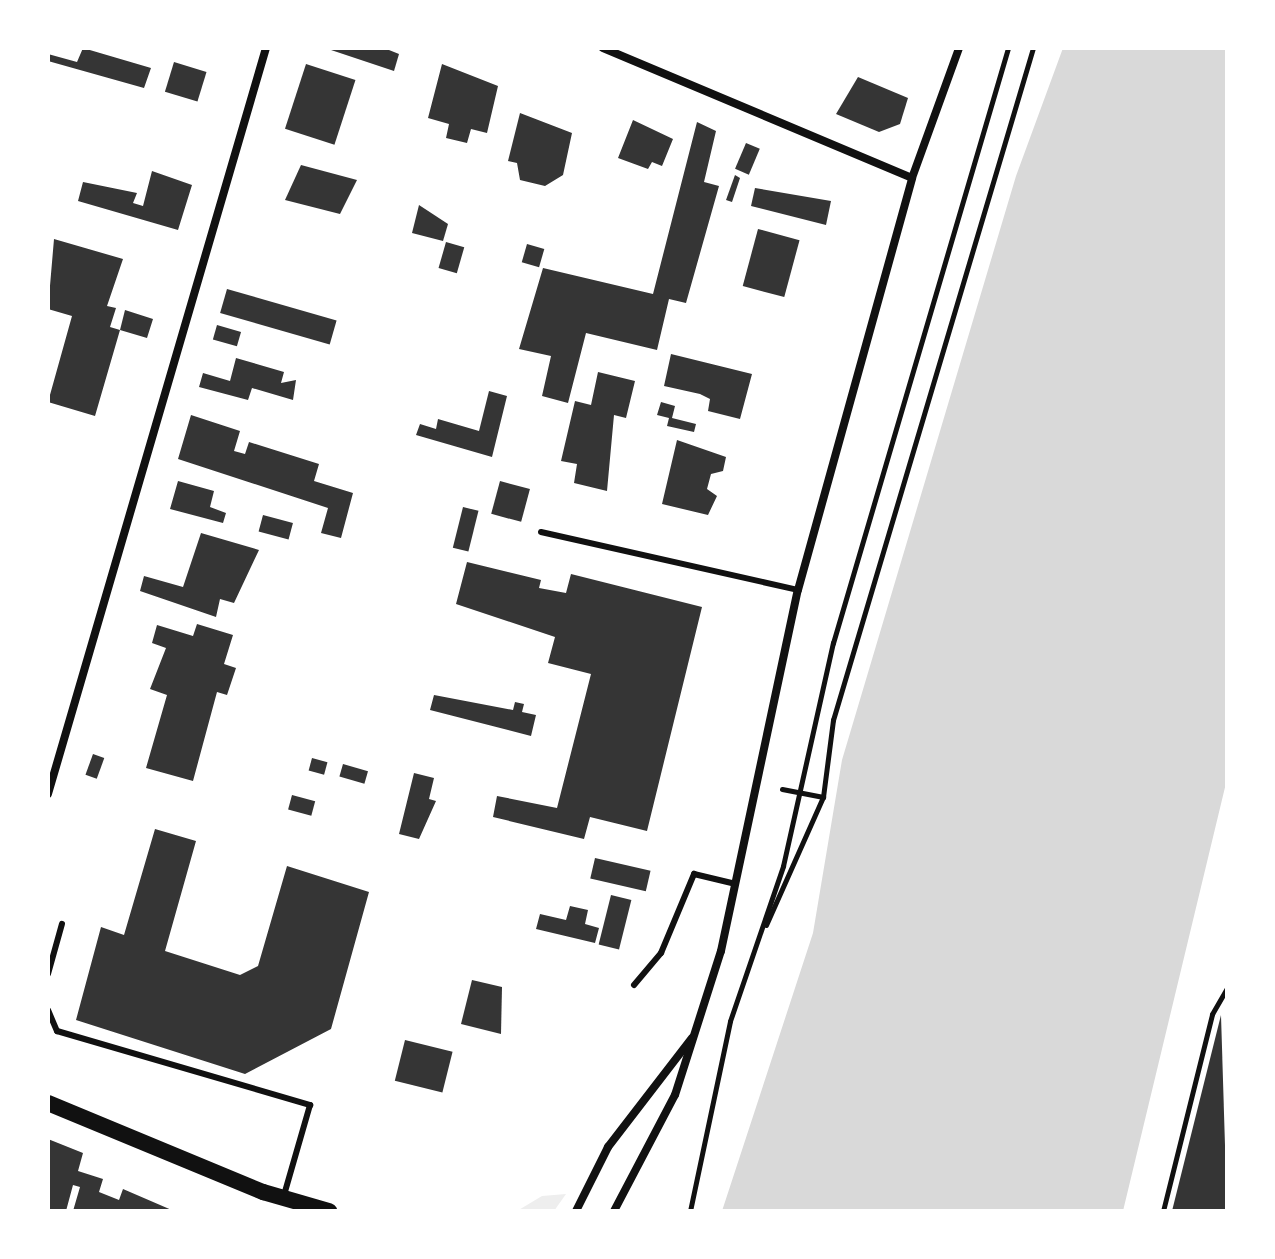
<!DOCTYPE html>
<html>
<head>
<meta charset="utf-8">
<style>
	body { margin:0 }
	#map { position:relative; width:1275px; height:1259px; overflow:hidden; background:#fff; font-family:"Noto Serif",serif }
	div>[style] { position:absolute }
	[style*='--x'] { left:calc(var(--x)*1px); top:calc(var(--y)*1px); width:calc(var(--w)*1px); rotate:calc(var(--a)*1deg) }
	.green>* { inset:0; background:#eee }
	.water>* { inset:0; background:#d9d9d9 }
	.building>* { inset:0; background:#353535; transform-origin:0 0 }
	.path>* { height:5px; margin:-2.5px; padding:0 2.5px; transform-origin:2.5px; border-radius:2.5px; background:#111 }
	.service>* { height:6px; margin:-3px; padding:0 3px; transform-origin:3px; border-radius:3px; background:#111 }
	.minor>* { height:8px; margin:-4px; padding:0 4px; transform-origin:4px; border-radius:4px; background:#111 }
	.secondary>* { height:16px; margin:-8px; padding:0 8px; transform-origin:8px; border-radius:8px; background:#111 }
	span { translate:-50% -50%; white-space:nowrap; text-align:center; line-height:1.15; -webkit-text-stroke:6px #fff; paint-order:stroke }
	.frame { position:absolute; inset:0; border:50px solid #fff; pointer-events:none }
</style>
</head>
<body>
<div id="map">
	<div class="green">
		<i style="clip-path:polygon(566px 1194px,554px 1211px,517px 1211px,542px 1196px)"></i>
	</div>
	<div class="water">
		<i style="clip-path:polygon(1063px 48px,1227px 48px,1227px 779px,1123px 1211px,722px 1211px,813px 933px,842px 760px,1016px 176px)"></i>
	</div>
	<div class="building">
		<i style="clip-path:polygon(83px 48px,151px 68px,144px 88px,48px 61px,48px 54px,77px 62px)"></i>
		<i style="clip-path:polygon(384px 48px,399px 54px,394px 71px,328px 49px)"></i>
		<i style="left:174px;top:62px;width:34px;height:31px;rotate:17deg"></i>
		<i style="left:306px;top:64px;width:52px;height:68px;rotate:18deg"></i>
		<i style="clip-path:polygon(442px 64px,498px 86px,487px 133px,471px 129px,467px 143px,446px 138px,449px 124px,428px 118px)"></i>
		<i style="clip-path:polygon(858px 77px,908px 98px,900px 124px,879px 132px,836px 114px)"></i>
		<i style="clip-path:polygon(520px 113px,572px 133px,563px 175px,545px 186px,520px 180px,517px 163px,508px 161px)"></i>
		<i style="clip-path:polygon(633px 120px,673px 139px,662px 166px,652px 162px,648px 169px,618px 158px)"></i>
		<i style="clip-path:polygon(697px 122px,716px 131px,704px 182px,719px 186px,686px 303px,669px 299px,657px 350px,586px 333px,568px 403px,542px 396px,551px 356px,519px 349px,543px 268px,653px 294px)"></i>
		<i style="left:746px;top:143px;width:15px;height:28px;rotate:23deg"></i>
		<i style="clip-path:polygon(301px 165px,357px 180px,340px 214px,285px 200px)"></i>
		<i style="clip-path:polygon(152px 171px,192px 185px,178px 230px,78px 201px,83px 182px,137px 193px,133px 203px,143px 206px)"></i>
		<i style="clip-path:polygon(735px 175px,740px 178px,732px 202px,726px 200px)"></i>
		<i style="clip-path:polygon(755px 188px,831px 201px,826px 225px,751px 206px)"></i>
		<i style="clip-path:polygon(419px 205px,448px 224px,443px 241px,412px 233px)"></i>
		<i style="left:758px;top:229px;width:43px;height:59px;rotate:15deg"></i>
		<i style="clip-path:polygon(54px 239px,123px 259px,107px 306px,116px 308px,110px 327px,120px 330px,125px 310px,153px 319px,147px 338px,120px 330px,95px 416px,48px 402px,72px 316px,48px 309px)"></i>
		<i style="left:446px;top:242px;width:19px;height:27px;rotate:16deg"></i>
		<i style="left:527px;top:244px;width:18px;height:19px;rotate:16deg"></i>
		<i style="left:227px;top:289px;width:114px;height:25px;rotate:16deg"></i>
		<i style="left:217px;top:325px;width:25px;height:15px;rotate:16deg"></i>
		<i style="clip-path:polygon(671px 354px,752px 374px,740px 419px,708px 411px,710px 399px,700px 394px,664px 386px)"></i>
		<i style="clip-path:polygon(236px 358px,284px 372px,281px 383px,296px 380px,293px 400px,252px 388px,248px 400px,199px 387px,203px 373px,230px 381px)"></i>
		<i style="clip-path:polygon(598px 372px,635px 381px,626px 418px,614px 415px,607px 491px,574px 483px,577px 464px,561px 461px,575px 401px,591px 405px)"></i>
		<i style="clip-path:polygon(489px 391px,507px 396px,492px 457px,416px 435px,420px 424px,436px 429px,438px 419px,479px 431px)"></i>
		<i style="clip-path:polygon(661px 402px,675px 406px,672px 418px,696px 424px,694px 432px,667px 426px,669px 418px,657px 415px)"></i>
		<i style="clip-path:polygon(191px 415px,240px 431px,234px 451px,245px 454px,249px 442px,319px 464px,314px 481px,353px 493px,341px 538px,321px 533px,328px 508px,178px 459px)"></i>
		<i style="clip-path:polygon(677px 440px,726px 457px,723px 471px,711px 474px,707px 489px,717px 496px,708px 515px,662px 504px)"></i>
		<i style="clip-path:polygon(178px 481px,214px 491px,210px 507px,226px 513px,223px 523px,170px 509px)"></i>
		<i style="left:500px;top:481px;width:31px;height:34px;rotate:15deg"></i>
		<i style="left:463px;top:507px;width:16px;height:42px;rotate:14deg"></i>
		<i style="left:263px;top:515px;width:31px;height:17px;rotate:15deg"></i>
		<i style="clip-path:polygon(201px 533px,259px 550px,234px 603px,220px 599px,216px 617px,140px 591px,144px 576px,183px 587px)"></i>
		<i style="clip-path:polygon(467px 562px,541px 580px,539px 588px,566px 593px,571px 574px,702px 607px,647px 831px,590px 817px,584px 839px,493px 817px,497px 796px,557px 808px,591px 674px,548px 663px,555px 637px,456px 604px)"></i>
		<i style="clip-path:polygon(197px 624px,233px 635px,224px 664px,236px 668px,227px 695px,217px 692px,193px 781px,146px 768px,167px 695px,150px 689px,166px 648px,152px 643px,157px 625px,193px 636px)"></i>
		<i style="clip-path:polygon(434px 695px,513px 710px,515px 702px,524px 704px,522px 712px,536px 715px,531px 736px,430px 710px)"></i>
		<i style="left:93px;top:754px;width:12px;height:22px;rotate:20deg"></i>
		<i style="left:312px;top:758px;width:16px;height:13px;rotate:15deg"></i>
		<i style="left:343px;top:764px;width:26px;height:13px;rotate:16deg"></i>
		<i style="clip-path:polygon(414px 773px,434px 778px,429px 799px,436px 801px,419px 839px,399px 834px)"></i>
		<i style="left:292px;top:795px;width:24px;height:15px;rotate:15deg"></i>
		<i style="clip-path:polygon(155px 829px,196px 841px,165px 951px,240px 975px,258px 966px,287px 866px,369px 892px,331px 1029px,245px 1074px,76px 1020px,101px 927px,124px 935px)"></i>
		<i style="left:595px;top:858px;width:57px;height:21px;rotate:13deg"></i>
		<i style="left:611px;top:895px;width:21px;height:51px;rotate:14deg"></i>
		<i style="clip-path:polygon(570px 906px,588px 910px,585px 924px,599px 928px,595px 943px,536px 929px,540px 914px,566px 920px)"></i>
		<i style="clip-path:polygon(472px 980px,502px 987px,501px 1034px,461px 1024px)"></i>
		<i style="clip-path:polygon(1221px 1015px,1227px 1211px,1172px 1211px)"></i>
		<i style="left:405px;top:1040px;width:49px;height:42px;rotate:14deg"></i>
		<i style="clip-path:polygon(48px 1139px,83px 1153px,78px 1171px,103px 1179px,99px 1192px,119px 1200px,123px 1189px,174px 1211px,73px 1211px,80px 1187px,73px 1185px,66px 1211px,48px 1211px)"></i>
	</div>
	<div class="path">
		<i style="--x:782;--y:789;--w:42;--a:11"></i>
		<i style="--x:766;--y:925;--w:140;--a:-66"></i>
		<i style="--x:823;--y:797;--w:78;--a:-82.6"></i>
		<i style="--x:833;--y:720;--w:701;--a:-73.43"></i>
		<i style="--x:690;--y:1211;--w:194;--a:-78.1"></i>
		<i style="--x:730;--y:1021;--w:164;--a:-71.1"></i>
		<i style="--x:783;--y:866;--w:229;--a:-77.4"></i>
		<i style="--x:833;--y:643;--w:620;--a:-73.61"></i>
		<i style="--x:1163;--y:1211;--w:203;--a:-76"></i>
		<i style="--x:1212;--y:1014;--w:30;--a:-60"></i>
	</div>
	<div class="service">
		<i style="--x:541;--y:532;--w:263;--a:12.7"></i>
		<i style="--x:48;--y:974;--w:52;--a:-74.4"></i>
		<i style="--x:634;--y:985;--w:42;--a:-49.8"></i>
		<i style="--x:661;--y:953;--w:86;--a:-67.3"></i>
		<i style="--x:694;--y:874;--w:43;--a:13.4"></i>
		<i style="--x:48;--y:1010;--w:23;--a:67"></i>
		<i style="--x:57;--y:1031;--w:264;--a:16.3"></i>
		<i style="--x:310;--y:1105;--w:94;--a:106.1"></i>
	</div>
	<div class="minor">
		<i style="--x:603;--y:48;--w:335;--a:22.8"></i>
		<i style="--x:48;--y:794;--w:777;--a:-73.71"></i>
		<i style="--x:576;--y:1211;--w:72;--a:-63.4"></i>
		<i style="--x:608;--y:1147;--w:138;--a:-52.4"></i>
		<i style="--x:614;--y:1211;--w:131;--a:-62.3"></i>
		<i style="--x:675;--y:1095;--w:151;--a:-72.3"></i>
		<i style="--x:721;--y:951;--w:369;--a:-78"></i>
		<i style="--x:798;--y:590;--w:427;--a:-74.5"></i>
		<i style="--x:912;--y:178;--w:138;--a:-70.1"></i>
	</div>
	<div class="secondary">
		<i style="--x:48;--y:1103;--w:233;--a:22.5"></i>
		<i style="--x:263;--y:1192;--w:69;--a:16.1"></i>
	</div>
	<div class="frame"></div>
</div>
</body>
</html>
